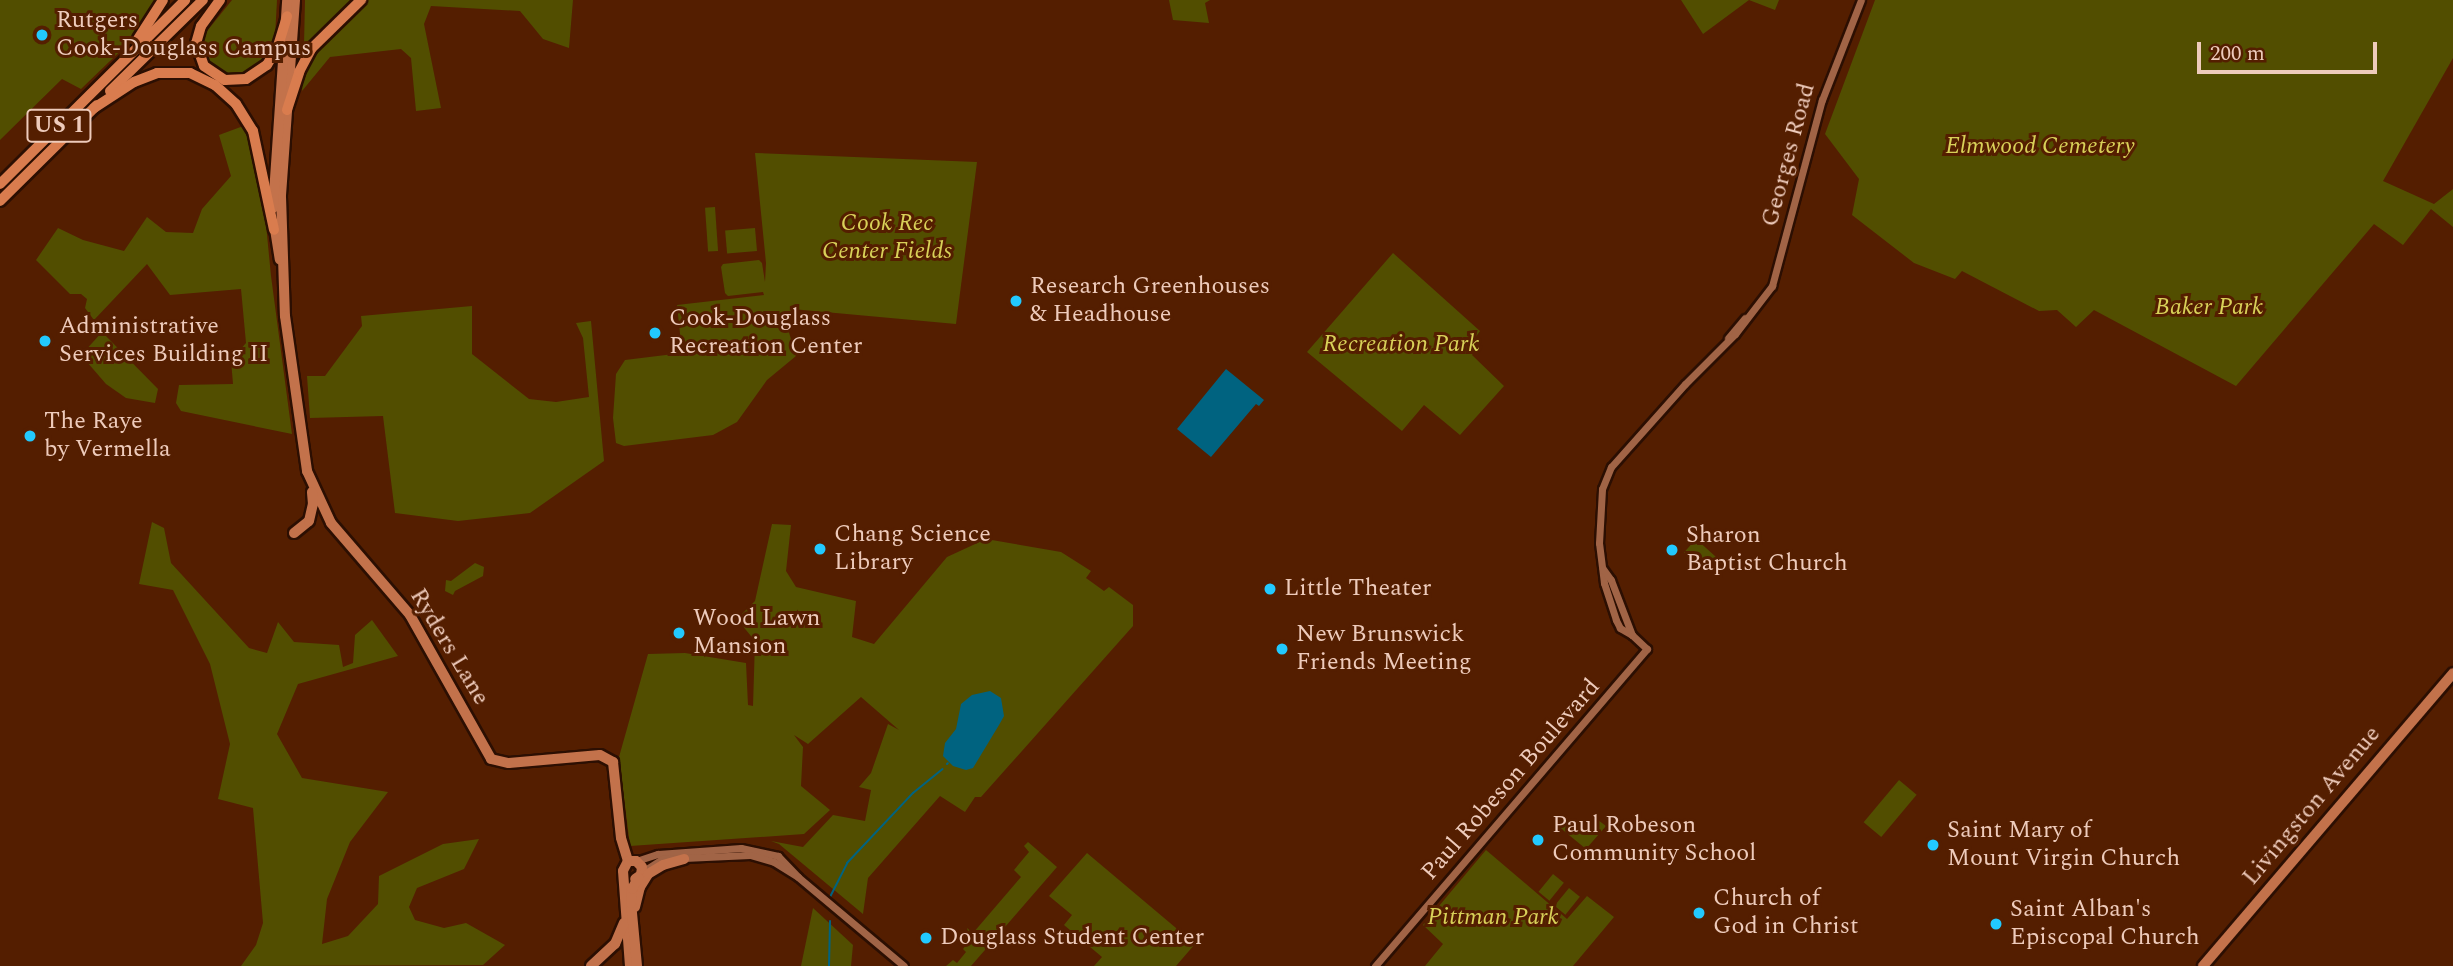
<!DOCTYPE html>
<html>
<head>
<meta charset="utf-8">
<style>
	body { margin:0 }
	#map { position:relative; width:2453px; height:966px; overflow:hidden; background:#541e00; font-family:Spectral,serif }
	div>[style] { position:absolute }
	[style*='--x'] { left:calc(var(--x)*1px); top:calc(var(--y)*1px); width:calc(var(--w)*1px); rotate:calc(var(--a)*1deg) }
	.green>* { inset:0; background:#524e00; transform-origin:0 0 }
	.water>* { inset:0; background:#006380 }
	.stream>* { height:2px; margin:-1px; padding:0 1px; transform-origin:1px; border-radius:1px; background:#006380 }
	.roads { filter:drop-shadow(2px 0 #2c0f02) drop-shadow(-2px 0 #2c0f02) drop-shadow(0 2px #2c0f02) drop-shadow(0 -2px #2c0f02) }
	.minor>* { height:7px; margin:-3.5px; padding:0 3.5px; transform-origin:3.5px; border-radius:3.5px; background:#a16446 }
	.major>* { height:10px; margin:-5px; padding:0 5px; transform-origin:5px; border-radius:5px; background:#c3724b }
	.highway>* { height:10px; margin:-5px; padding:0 5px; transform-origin:5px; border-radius:5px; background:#d97c4e }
	.dots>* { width:19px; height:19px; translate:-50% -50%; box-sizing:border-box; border:4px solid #541e00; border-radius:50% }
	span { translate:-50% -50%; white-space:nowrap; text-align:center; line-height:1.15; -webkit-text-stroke:6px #541e00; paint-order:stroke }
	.shield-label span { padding:2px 5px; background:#541e00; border:2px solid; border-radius:5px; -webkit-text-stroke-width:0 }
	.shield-label { font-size:23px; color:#eecbbb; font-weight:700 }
	.poi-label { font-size:24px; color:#eecbbb }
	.left { translate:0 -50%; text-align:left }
	.park-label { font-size:24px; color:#d8d158; font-style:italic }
	.street-label { font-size:24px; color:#eecbbb }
	.scale { position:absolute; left:2197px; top:42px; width:180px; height:32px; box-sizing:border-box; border:4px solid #eecbbb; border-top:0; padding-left:9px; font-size:21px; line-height:24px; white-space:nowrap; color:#eecbbb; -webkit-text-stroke:5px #541e00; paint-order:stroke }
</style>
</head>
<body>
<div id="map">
	<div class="green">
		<i style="clip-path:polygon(0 0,156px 0,139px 33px,81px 89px,62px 79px,0 140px)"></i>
		<i style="clip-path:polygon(232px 0,277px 0,275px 37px,254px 72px,240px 78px,221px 72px,206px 62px,203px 44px,203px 36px)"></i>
		<i style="clip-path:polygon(305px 0,573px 0,569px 48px,543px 39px,520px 11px,431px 6px,424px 24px,441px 108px,416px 111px,411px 58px,401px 49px,330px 57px,302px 91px,303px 78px,314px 50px,304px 45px)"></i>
		<i style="clip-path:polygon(1169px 0,1210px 0,1205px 3px,1209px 23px,1173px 20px)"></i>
		<i style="clip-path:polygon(1681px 0,1779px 0,1775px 10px,1749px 0,1703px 34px)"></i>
		<i style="clip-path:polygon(1875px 0,2453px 0,2453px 58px,2383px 181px,2434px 204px,2453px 189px,2453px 227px,2431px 209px,2403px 245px,2374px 224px,2236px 386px,2094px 310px,2076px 327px,2057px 310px,2039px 311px,1962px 271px,1955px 279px,1914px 263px,1852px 215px,1859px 179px,1825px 134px)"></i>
		<i style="clip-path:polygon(246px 125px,260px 162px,271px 276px,292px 434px,181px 411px,176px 403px,179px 385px,233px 384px,231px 360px,246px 343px,241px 289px,170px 295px,147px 264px,94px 320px,85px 308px,87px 299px,81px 294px,70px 294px,36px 260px,58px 228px,83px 240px,124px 251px,147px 217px,166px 232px,193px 233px,202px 209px,231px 176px,219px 135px)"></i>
		<i style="clip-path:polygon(755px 153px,977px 162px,956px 324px,792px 309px,785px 319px,796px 356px,767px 380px,737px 422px,713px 435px,624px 446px,616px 443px,613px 418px,616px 374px,625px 360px,682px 353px,677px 305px,764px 295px,763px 292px,728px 296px,725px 293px,721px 267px,723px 264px,759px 260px,762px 263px,765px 282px,766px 263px)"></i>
		<i style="left:715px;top:207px;width:44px;height:10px;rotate:86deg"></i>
		<i style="left:755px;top:228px;width:23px;height:30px;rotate:85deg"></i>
		<i style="clip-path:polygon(1393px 253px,1480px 331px,1473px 341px,1476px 349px,1472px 355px,1504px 386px,1460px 435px,1424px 405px,1402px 431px,1307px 352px)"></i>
		<i style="clip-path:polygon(472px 306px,472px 354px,529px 399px,556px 402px,589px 397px,583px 338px,576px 323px,591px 321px,604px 461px,530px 513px,458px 521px,395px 513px,383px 416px,310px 418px,307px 376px,325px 376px,362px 326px,361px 316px)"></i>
		<i style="clip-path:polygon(102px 332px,158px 389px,155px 403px,126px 398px,106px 384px,87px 362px,84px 352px)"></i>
		<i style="clip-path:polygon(152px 522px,164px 528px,171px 563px,249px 648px,267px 653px,278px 622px,294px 642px,339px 645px,343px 667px,353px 663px,355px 635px,372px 620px,398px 656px,298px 684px,277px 734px,302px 778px,388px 792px,350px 842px,327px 899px,322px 944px,348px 936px,378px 904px,379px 876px,443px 844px,479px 839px,464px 869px,417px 888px,409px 907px,415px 920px,444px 928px,466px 923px,505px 945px,483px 965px,241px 966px,256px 945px,263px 923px,253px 808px,218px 799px,230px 744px,210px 664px,173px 590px,139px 584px)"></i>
		<i style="clip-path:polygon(772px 524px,791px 525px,786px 571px,796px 587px,856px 601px,852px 637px,874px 644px,947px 557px,986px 539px,1061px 552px,1091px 571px,1086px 578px,1104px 591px,1109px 587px,1133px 605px,1133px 626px,981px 797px,975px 797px,965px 812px,940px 796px,868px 878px,863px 914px,779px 844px,771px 841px,803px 847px,833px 815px,865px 821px,871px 790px,859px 787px,871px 773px,888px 724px,899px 730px,861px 697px,808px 744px,794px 735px,803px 747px,801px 786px,830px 810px,804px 834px,630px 846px,619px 757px,648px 654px,685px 653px,746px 663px,748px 705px,753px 706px,755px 641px,737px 619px,755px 601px)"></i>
		<i style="left:1696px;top:539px;width:27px;height:18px;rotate:42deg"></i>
		<i style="clip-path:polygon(475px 563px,484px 567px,483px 576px,455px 591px,453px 595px,445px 591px,446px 580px,451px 581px)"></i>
		<i style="left:1899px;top:780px;width:23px;height:55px;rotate:40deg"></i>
		<i style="clip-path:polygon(1571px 820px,1586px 833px,1598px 820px,1606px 826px,1586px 849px,1558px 826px)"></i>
		<i style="clip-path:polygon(1028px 842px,1057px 867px,971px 966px,946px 966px,953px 960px,957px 963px,966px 952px,963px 949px,970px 940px,967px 928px,973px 933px,1021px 877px,1014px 870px,1029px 852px,1024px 846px)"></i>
		<i style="clip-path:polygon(1486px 850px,1567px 919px,1587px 896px,1614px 917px,1573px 966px,1425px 966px,1443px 944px,1423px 925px)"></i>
		<i style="clip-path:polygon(1087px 853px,1195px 944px,1176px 966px,1094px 966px,1102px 957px,1064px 925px,1072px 915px,1049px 896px)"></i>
		<i style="left:1553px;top:874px;width:14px;height:23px;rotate:39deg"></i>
		<i style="left:1569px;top:888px;width:14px;height:23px;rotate:39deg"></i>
		<i style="clip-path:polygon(813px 908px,853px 945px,851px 966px,801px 966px)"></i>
	</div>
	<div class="water">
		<i style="clip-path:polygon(1226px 369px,1264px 400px,1259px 406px,1256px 404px,1211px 457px,1177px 429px)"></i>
		<i style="clip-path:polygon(990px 691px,1001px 698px,1004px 716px,999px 725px,973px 768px,966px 770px,953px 766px,943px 756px,945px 743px,956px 729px,961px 704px,972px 695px)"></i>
	</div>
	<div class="stream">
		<i style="--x:947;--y:764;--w:1;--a:-45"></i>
		<i style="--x:830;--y:897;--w:38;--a:-63"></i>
		<i style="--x:847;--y:863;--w:96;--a:-46.7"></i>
		<i style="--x:913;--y:793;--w:38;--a:-39"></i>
		<i style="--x:829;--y:966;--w:45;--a:-88.7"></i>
	</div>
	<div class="roads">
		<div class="minor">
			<i style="--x:1728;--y:338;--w:26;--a:-50"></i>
			<i style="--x:1632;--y:635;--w:14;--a:-150"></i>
			<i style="--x:1620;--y:628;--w:9;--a:-117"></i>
			<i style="--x:1616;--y:620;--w:39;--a:-108"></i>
			<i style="--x:1604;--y:583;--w:40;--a:-97.1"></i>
			<i style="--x:1599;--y:543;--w:54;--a:-86.8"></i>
			<i style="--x:1602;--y:489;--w:24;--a:-68"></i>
			<i style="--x:1611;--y:467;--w:111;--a:-48.3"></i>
			<i style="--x:1685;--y:384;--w:71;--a:-45"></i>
			<i style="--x:1735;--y:334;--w:61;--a:-52.4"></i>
			<i style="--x:1772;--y:286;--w:193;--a:-75"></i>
			<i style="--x:1822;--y:100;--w:107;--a:-68.7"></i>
			<i style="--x:636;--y:861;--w:23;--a:-18"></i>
			<i style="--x:658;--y:854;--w:83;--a:-4.1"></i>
			<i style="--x:741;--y:848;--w:38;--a:12"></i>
			<i style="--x:778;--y:856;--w:29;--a:46"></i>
			<i style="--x:798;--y:877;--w:138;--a:40"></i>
			<i style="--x:642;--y:872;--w:24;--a:-33"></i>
			<i style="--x:662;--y:859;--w:88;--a:-2.6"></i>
			<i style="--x:750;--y:855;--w:25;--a:16"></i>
			<i style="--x:774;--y:862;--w:28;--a:32"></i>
			<i style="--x:1375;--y:966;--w:418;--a:-49.4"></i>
			<i style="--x:1647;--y:649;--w:21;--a:-137"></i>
			<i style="--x:1632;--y:635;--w:59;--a:-110.9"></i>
			<i style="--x:1611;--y:580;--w:14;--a:-126"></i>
		</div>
		<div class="major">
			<i style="--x:295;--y:0;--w:197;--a:94.1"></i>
			<i style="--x:281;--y:197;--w:119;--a:88.1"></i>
			<i style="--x:285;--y:316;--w:157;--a:81.9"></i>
			<i style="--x:307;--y:471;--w:57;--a:65.2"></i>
			<i style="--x:331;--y:523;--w:121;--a:49.3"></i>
			<i style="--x:410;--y:615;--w:165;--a:60.6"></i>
			<i style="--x:491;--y:759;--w:18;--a:13"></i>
			<i style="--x:509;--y:763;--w:91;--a:-5"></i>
			<i style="--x:600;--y:755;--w:15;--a:28"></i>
			<i style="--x:613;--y:762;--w:76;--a:84"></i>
			<i style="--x:621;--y:838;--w:24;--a:73"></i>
			<i style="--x:273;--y:208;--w:208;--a:-86.1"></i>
			<i style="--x:274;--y:223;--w:37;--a:81"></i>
			<i style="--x:294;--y:533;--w:19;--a:-39"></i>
			<i style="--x:309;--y:521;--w:17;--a:-77"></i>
			<i style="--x:313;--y:504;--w:12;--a:-95"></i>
			<i style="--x:628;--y:861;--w:11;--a:117"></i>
			<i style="--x:623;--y:871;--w:95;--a:85.8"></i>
			<i style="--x:628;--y:861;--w:8;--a:0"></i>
			<i style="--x:636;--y:861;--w:8;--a:45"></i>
			<i style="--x:642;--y:867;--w:8;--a:97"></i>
			<i style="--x:641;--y:875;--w:7;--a:146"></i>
			<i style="--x:635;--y:907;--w:21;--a:-76"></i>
			<i style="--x:640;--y:887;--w:15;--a:-58"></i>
			<i style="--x:648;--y:874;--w:17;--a:-31"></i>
			<i style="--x:663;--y:865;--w:22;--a:-16"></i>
			<i style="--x:591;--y:966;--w:33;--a:-43"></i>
			<i style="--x:615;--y:944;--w:23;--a:-67"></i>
			<i style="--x:637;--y:966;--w:63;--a:-95.4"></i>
			<i style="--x:631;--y:903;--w:14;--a:-86"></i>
			<i style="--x:632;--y:889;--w:13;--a:-61"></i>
			<i style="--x:2203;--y:966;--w:385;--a:-49.5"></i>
		</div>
		<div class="highway">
			<i style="--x:220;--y:0;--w:32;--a:126"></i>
			<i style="--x:201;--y:26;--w:18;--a:106"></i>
			<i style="--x:196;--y:43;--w:24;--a:71"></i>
			<i style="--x:204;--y:66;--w:25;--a:34"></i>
			<i style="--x:225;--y:80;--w:21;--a:-3"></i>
			<i style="--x:246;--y:79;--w:25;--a:-34"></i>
			<i style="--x:267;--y:65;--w:22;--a:-60"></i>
			<i style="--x:278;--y:46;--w:31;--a:-73"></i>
			<i style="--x:138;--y:39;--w:46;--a:-57.3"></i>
			<i style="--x:110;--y:91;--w:130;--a:-44.4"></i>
			<i style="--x:94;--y:108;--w:48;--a:-33"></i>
			<i style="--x:134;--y:82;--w:25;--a:-21"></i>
			<i style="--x:157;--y:73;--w:33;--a:0"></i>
			<i style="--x:190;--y:73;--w:28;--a:26"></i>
			<i style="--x:215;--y:85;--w:28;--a:42"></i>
			<i style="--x:236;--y:104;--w:32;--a:58"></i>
			<i style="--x:253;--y:131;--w:101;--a:78"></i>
			<i style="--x:287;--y:110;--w:40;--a:-72"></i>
			<i style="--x:299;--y:72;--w:27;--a:-62"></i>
			<i style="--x:312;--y:48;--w:69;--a:-44.4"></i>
			<i style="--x:0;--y:184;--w:261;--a:-44.8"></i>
			<i style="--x:0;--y:201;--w:136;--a:-44.7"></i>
		</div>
	</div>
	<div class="dots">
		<i style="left:42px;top:35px;background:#22c9fe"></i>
		<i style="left:1016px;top:301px;background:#22c9fe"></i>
		<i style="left:655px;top:333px;background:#22c9fe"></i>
		<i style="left:45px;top:341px;background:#22c9fe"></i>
		<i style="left:30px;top:436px;background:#22c9fe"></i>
		<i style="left:820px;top:549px;background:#22c9fe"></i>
		<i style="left:1672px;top:550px;background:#22c9fe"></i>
		<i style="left:1270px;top:589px;background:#22c9fe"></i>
		<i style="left:679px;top:633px;background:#22c9fe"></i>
		<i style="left:1282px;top:649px;background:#22c9fe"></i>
		<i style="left:1538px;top:840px;background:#22c9fe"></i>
		<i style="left:1933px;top:845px;background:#22c9fe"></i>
		<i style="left:1699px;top:913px;background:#22c9fe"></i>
		<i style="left:1996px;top:924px;background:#22c9fe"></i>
		<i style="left:926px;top:938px;background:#22c9fe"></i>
	</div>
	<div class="shield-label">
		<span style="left:59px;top:126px">US 1</span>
	</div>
	<div class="poi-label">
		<span class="left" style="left:56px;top:35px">Rutgers<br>Cook-Douglass Campus</span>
		<span class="left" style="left:1030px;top:301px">Research Greenhouses<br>&amp; Headhouse</span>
		<span class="left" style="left:669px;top:333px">Cook-Douglass<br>Recreation Center</span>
		<span class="left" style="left:59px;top:341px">Administrative<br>Services Building II</span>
		<span class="left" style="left:44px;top:436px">The Raye<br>by Vermella</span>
		<span class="left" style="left:834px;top:549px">Chang Science<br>Library</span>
		<span class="left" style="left:1686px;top:550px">Sharon<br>Baptist Church</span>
		<span class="left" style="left:1284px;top:589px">Little Theater</span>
		<span class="left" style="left:693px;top:633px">Wood Lawn<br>Mansion</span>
		<span class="left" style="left:1296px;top:649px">New Brunswick<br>Friends Meeting</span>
		<span class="left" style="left:1552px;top:840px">Paul Robeson<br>Community School</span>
		<span class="left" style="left:1947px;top:845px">Saint Mary of<br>Mount Virgin Church</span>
		<span class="left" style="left:1713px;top:913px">Church of<br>God in Christ</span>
		<span class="left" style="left:2010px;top:924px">Saint Alban's<br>Episcopal Church</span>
		<span class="left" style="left:940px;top:938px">Douglass Student Center</span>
	</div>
	<div class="park-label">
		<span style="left:2040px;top:147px">Elmwood Cemetery</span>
		<span style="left:887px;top:238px">Cook Rec<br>Center Fields</span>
		<span style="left:2209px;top:308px">Baker Park</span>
		<span style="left:1401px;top:345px">Recreation Park</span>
		<span style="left:1493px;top:918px">Pittman Park</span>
	</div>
	<div class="street-label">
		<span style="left:1789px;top:155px;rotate:-75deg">Georges Road</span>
		<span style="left:449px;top:647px;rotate:59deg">Ryders Lane</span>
		<span style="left:1511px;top:780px;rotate:-49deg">Paul Robeson Boulevard</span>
		<span style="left:2312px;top:806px;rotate:-50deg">Livingston Avenue</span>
	</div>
	<div class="scale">200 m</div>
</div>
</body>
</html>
